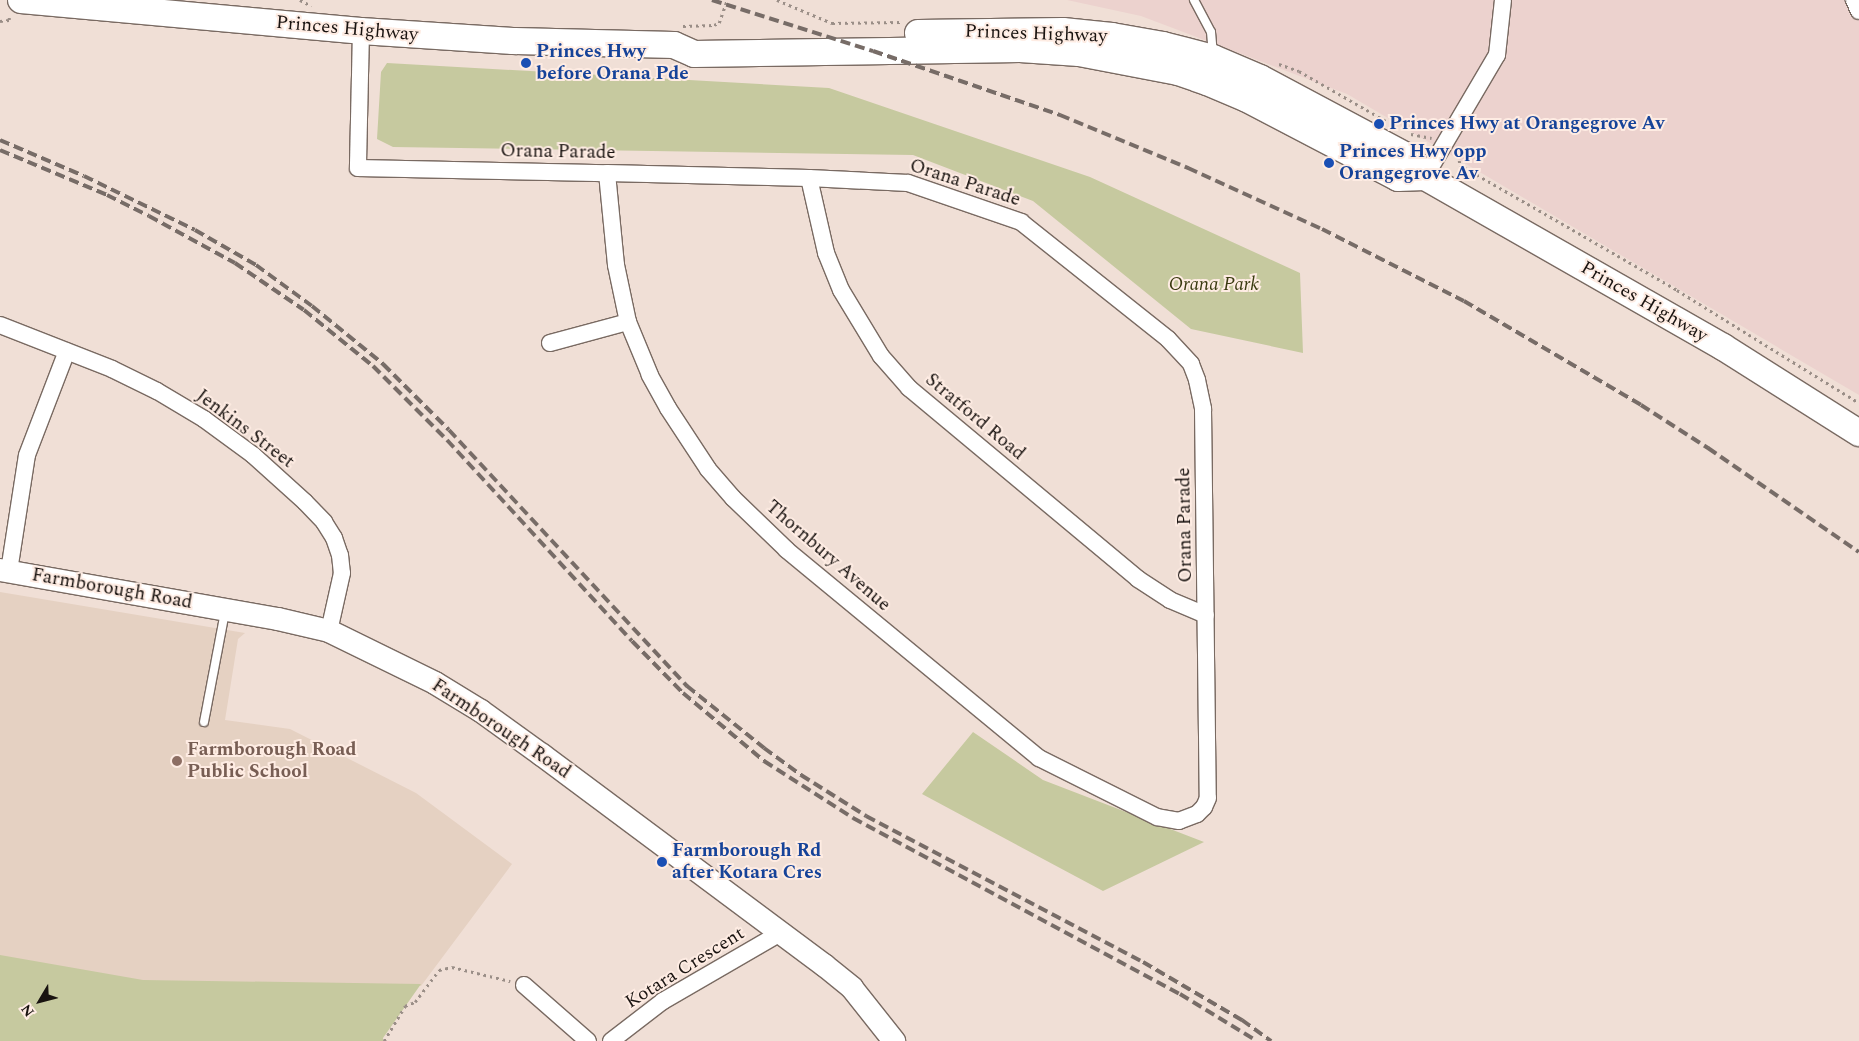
<!DOCTYPE html>
<html>
<head>
<meta charset="utf-8">
<style>
	body { margin:0 }
	#map { position:relative; width:1859px; height:1041px; overflow:hidden; background:#f0dfd6; font-family:Spectral,serif }
	div>[style] { position:absolute }
	[style*='--x'] { left:calc(var(--x)*1px); top:calc(var(--y)*1px); width:calc(var(--w)*1px); rotate:calc(var(--a)*1deg) }
	.industrial>* { inset:0; background:#ecd2ce }
	.education>* { inset:0; background:#e5d1c2 }
	.green>* { inset:0; background:#c6c99f }
	.path>* { height:2.5px; margin-top:-1.25px; transform-origin:0; background:repeating-linear-gradient(90deg,#9a8e87 0 2.5px,transparent 0 6.5px) }
	.roads { filter:drop-shadow(1px 0 #796a62) drop-shadow(-1px 0 #796a62) drop-shadow(0 1px #796a62) drop-shadow(0 -1px #796a62) }
	.lane>* { height:8px; margin:-4px; padding:0 4px; transform-origin:4px; border-radius:4px; background:#fff }
	.street>* { height:16px; margin:-8px; padding:0 8px; transform-origin:8px; border-radius:8px; background:#fff }
	.secondary>* { height:22px; margin:-11px; padding:0 11px; transform-origin:11px; border-radius:11px; background:#fff }
	.primary>* { height:26px; margin:-13px; padding:0 13px; transform-origin:13px; border-radius:13px; background:#fff }
	.rail>* { height:4px; margin-top:-2px; transform-origin:0; background:repeating-linear-gradient(90deg,#776c67 0 10px,transparent 0 15px) }
	.dots>* { width:14px; height:14px; translate:-50% -50%; box-sizing:border-box; border:2px solid #feece3; border-radius:50% }
	span { translate:-50% -50%; white-space:nowrap; text-align:center; line-height:1.15; -webkit-text-stroke:4px #feece3; paint-order:stroke }
	.street-label { font-size:19px; color:#191310 }
	.transit-label { font-size:19px; color:#164399; font-weight:700 }
	.left { translate:0 -50%; text-align:left }
	.park-label { font-size:19px; color:#3a3b10; font-style:italic }
	.education-label { font-size:19px; color:#785e54; font-weight:700 }
	.north { position:absolute; left:15px; top:976px; width:50px; height:50px; -webkit-text-stroke:4px #feece3; paint-order:stroke; rotate:233deg; font-size:14px; font-weight:700; line-height:20px; text-align:center; color:#191310 }
	.north::after { content:''; display:block; margin:auto; width:18px; height:22px; background:#191310; clip-path:polygon(50% 0,100% 100%,50% 72%,0 100%) }
</style>
</head>
<body>
<div id="map">
	<div class="industrial">
		<i style="clip-path:polygon(1067px 0,1859px 0,1859px 395px,1347px 94px,1141px 16px)"></i>
	</div>
	<div class="education">
		<i style="clip-path:polygon(0 592px,245px 633px,238px 639px,225px 720px,290px 729px,416px 793px,512px 864px,421px 986px,136px 982px,0 958px)"></i>
	</div>
	<div class="green">
		<i style="clip-path:polygon(387px 63px,829px 88px,1090px 177px,1300px 273px,1303px 353px,1191px 329px,1033px 201px,913px 155px,393px 147px,377px 139px,381px 72px)"></i>
		<i style="clip-path:polygon(973px 732px,1043px 780px,1204px 842px,1103px 891px,922px 794px)"></i>
		<i style="clip-path:polygon(0 955px,143px 980px,421px 984px,383px 1038px,383px 1041px,0 1041px)"></i>
	</div>
	<div class="path">
		<i style="--x:300;--y:0;--w:13;--a:27"></i>
		<i style="--x:777;--y:0;--w:60;--a:22.7"></i>
		<i style="--x:832;--y:23;--w:69;--a:-0.8"></i>
		<i style="--x:0;--y:21;--w:9;--a:-6"></i>
		<i style="--x:9;--y:20;--w:5;--a:-90"></i>
		<i style="--x:683;--y:26;--w:31;--a:-2"></i>
		<i style="--x:714;--y:25;--w:5;--a:-22"></i>
		<i style="--x:719;--y:23;--w:24;--a:-71"></i>
		<i style="--x:1279;--y:64;--w:21;--a:19"></i>
		<i style="--x:1299;--y:71;--w:100;--a:29.9"></i>
		<i style="--x:1411;--y:134;--w:21;--a:11"></i>
		<i style="--x:1456;--y:152;--w:4;--a:34"></i>
		<i style="--x:1459;--y:154;--w:11;--a:85"></i>
		<i style="--x:1460;--y:165;--w:250;--a:29.9"></i>
		<i style="--x:1677;--y:290;--w:214;--a:31.8"></i>
		<i style="--x:384;--y:1041;--w:41;--a:-59"></i>
		<i style="--x:405;--y:1006;--w:11;--a:-22"></i>
		<i style="--x:415;--y:1002;--w:40;--a:-53"></i>
		<i style="--x:439;--y:970;--w:13;--a:-13"></i>
		<i style="--x:452;--y:967;--w:60;--a:13.6"></i>
	</div>
	<div class="roads">
		<div class="lane">
			<i style="--x:1194;--y:0;--w:36;--a:62"></i>
			<i style="--x:1211;--y:32;--w:21;--a:85"></i>
			<i style="--x:204;--y:722;--w:112;--a:-79.2"></i>
		</div>
		<div class="street">
			<i style="--x:1854;--y:0;--w:12;--a:66"></i>
			<i style="--x:361;--y:31;--w:137;--a:91.3"></i>
			<i style="--x:358;--y:168;--w:249;--a:1.2"></i>
			<i style="--x:607;--y:173;--w:202;--a:1.4"></i>
			<i style="--x:809;--y:178;--w:99;--a:2.9"></i>
			<i style="--x:908;--y:183;--w:120;--a:19"></i>
			<i style="--x:1021;--y:222;--w:188;--a:38.5"></i>
			<i style="--x:1168;--y:339;--w:34;--a:47"></i>
			<i style="--x:1191;--y:364;--w:17;--a:69"></i>
			<i style="--x:1197;--y:380;--w:30;--a:78"></i>
			<i style="--x:1203;--y:409;--w:389;--a:89.3"></i>
			<i style="--x:1208;--y:798;--w:10;--a:114"></i>
			<i style="--x:1204;--y:807;--w:10;--a:135"></i>
			<i style="--x:1197;--y:814;--w:19;--a:159"></i>
			<i style="--x:1179;--y:821;--w:22;--a:-170"></i>
			<i style="--x:1157;--y:817;--w:132;--a:-153.4"></i>
			<i style="--x:1039;--y:758;--w:327;--a:-140.5"></i>
			<i style="--x:787;--y:550;--w:75;--a:-136.1"></i>
			<i style="--x:733;--y:498;--w:38;--a:-131"></i>
			<i style="--x:708;--y:469;--w:73;--a:-123.3"></i>
			<i style="--x:668;--y:408;--w:38;--a:-119"></i>
			<i style="--x:650;--y:375;--w:57;--a:-112.5"></i>
			<i style="--x:628;--y:322;--w:58;--a:-101.9"></i>
			<i style="--x:616;--y:265;--w:92;--a:-95.6"></i>
			<i style="--x:1425;--y:177;--w:142;--a:-59.5"></i>
			<i style="--x:1497;--y:55;--w:55;--a:-83.8"></i>
			<i style="--x:809;--y:178;--w:77;--a:77.2"></i>
			<i style="--x:826;--y:253;--w:40;--a:68"></i>
			<i style="--x:841;--y:290;--w:77;--a:58.8"></i>
			<i style="--x:881;--y:356;--w:43;--a:48.8"></i>
			<i style="--x:909;--y:388;--w:298;--a:39.8"></i>
			<i style="--x:1138;--y:579;--w:38;--a:33"></i>
			<i style="--x:1170;--y:600;--w:39;--a:23"></i>
			<i style="--x:0;--y:325;--w:120;--a:21.4"></i>
			<i style="--x:112;--y:369;--w:50;--a:26.1"></i>
			<i style="--x:157;--y:391;--w:55;--a:30.8"></i>
			<i style="--x:204;--y:419;--w:61;--a:36.3"></i>
			<i style="--x:253;--y:455;--w:70;--a:42.1"></i>
			<i style="--x:305;--y:502;--w:28;--a:46"></i>
			<i style="--x:324;--y:522;--w:19;--a:58"></i>
			<i style="--x:334;--y:538;--w:18;--a:71"></i>
			<i style="--x:340;--y:555;--w:18;--a:84"></i>
			<i style="--x:342;--y:573;--w:59;--a:102.6"></i>
			<i style="--x:550;--y:343;--w:81;--a:-15.1"></i>
			<i style="--x:9;--y:571;--w:117;--a:-81.2"></i>
			<i style="--x:27;--y:455;--w:111;--a:-69"></i>
			<i style="--x:524;--y:985;--w:85;--a:41.2"></i>
			<i style="--x:611;--y:1041;--w:66;--a:-37.6"></i>
			<i style="--x:663;--y:1001;--w:138;--a:-30.1"></i>
		</div>
		<div class="secondary">
			<i style="--x:0;--y:570;--w:282;--a:10"></i>
			<i style="--x:278;--y:619;--w:52;--a:13.2"></i>
			<i style="--x:329;--y:631;--w:118;--a:26.1"></i>
			<i style="--x:435;--y:683;--w:54;--a:31.3"></i>
			<i style="--x:481;--y:711;--w:75;--a:35.8"></i>
			<i style="--x:542;--y:755;--w:352;--a:36.7"></i>
			<i style="--x:824;--y:965;--w:36;--a:39"></i>
			<i style="--x:852;--y:988;--w:68;--a:51.6"></i>
		</div>
		<div class="primary">
			<i style="--x:21;--y:0;--w:341;--a:5.2"></i>
			<i style="--x:361;--y:31;--w:152;--a:3.8"></i>
			<i style="--x:513;--y:41;--w:161;--a:1.4"></i>
			<i style="--x:674;--y:45;--w:22;--a:24"></i>
			<i style="--x:694;--y:54;--w:326;--a:-0.9"></i>
			<i style="--x:1020;--y:49;--w:59;--a:3.9"></i>
			<i style="--x:1079;--y:53;--w:101;--a:10.9"></i>
			<i style="--x:1178;--y:72;--w:31;--a:19"></i>
			<i style="--x:1207;--y:82;--w:43;--a:23"></i>
			<i style="--x:1247;--y:99;--w:170;--a:27.6"></i>
			<i style="--x:1398;--y:178;--w:27;--a:-2"></i>
			<i style="--x:918;--y:33;--w:145;--a:-0.8"></i>
			<i style="--x:1063;--y:31;--w:49;--a:5.8"></i>
			<i style="--x:1112;--y:36;--w:52;--a:10"></i>
			<i style="--x:1163;--y:45;--w:52;--a:14.6"></i>
			<i style="--x:1213;--y:58;--w:51;--a:23.1"></i>
			<i style="--x:1260;--y:78;--w:170;--a:28.1"></i>
			<i style="--x:1410;--y:158;--w:24;--a:52"></i>
			<i style="--x:1425;--y:177;--w:343;--a:29.7"></i>
			<i style="--x:1723;--y:347;--w:161;--a:32.3"></i>
		</div>
	</div>
	<div class="rail">
		<i style="--x:712;--y:0;--w:169;--a:17.6"></i>
		<i style="--x:873;--y:51;--w:198;--a:18.9"></i>
		<i style="--x:1060;--y:115;--w:139;--a:22.5"></i>
		<i style="--x:1188;--y:168;--w:147;--a:24.5"></i>
		<i style="--x:1322;--y:229;--w:159;--a:26.9"></i>
		<i style="--x:1464;--y:301;--w:205;--a:30.4"></i>
		<i style="--x:1641;--y:405;--w:80;--a:32.7"></i>
		<i style="--x:1708;--y:448;--w:183;--a:34.6"></i>
		<i style="--x:0;--y:140;--w:91;--a:23.2"></i>
		<i style="--x:84;--y:176;--w:123;--a:25.9"></i>
		<i style="--x:195;--y:230;--w:70;--a:29.8"></i>
		<i style="--x:256;--y:265;--w:69;--a:36.2"></i>
		<i style="--x:312;--y:306;--w:92;--a:39.2"></i>
		<i style="--x:383;--y:364;--w:93;--a:45"></i>
		<i style="--x:449;--y:430;--w:350;--a:47.1"></i>
		<i style="--x:687;--y:686;--w:99;--a:38.8"></i>
		<i style="--x:764;--y:748;--w:46;--a:36.1"></i>
		<i style="--x:801;--y:775;--w:77;--a:32.2"></i>
		<i style="--x:866;--y:816;--w:313;--a:27.8"></i>
		<i style="--x:1143;--y:962;--w:115;--a:30.4"></i>
		<i style="--x:1242;--y:1020;--w:36;--a:36"></i>
		<i style="--x:0;--y:150;--w:116;--a:22.8"></i>
		<i style="--x:107;--y:195;--w:47;--a:26.6"></i>
		<i style="--x:149;--y:216;--w:98;--a:28.7"></i>
		<i style="--x:235;--y:263;--w:83;--a:34.3"></i>
		<i style="--x:304;--y:310;--w:89;--a:39.1"></i>
		<i style="--x:373;--y:366;--w:105;--a:45"></i>
		<i style="--x:447;--y:440;--w:273;--a:47.4"></i>
		<i style="--x:632;--y:641;--w:73;--a:45.6"></i>
		<i style="--x:683;--y:693;--w:106;--a:40"></i>
		<i style="--x:764;--y:761;--w:106;--a:32.6"></i>
		<i style="--x:853;--y:818;--w:371;--a:28.3"></i>
		<i style="--x:1180;--y:994;--w:90;--a:31.4"></i>
	</div>
	<div class="dots">
		<i style="left:526px;top:63px;background:#1a4fb4"></i>
		<i style="left:1379px;top:124px;background:#1a4fb4"></i>
		<i style="left:1329px;top:163px;background:#1a4fb4"></i>
		<i style="left:177px;top:761px;background:#8d6e63"></i>
		<i style="left:662px;top:862px;background:#1a4fb4"></i>
	</div>
	<div class="street-label">
		<span style="left:347px;top:29px;rotate:5deg">Princes Highway</span>
		<span style="left:1036px;top:34px;rotate:2deg">Princes Highway</span>
		<span style="left:558px;top:152px;rotate:1deg">Orana Parade</span>
		<span style="left:965px;top:183px;rotate:18deg">Orana Parade</span>
		<span style="left:1644px;top:302px;rotate:30deg">Princes Highway</span>
		<span style="left:975px;top:417px;rotate:40deg">Stratford Road</span>
		<span style="left:245px;top:429px;rotate:37deg">Jenkins Street</span>
		<span style="left:1185px;top:525px;rotate:-91deg">Orana Parade</span>
		<span style="left:828px;top:556px;rotate:41deg">Thornbury Avenue</span>
		<span style="left:112px;top:589px;rotate:10deg">Farmborough Road</span>
		<span style="left:501px;top:729px;rotate:34deg">Farmborough Road</span>
		<span style="left:685px;top:968px;rotate:-32deg">Kotara Crescent</span>
	</div>
	<div class="transit-label">
		<span class="left" style="left:536px;top:63px">Princes Hwy<br>before Orana Pde</span>
		<span class="left" style="left:1389px;top:124px">Princes Hwy at Orangegrove Av</span>
		<span class="left" style="left:1339px;top:163px">Princes Hwy opp<br>Orangegrove Av</span>
		<span class="left" style="left:672px;top:862px">Farmborough Rd<br>after Kotara Cres</span>
	</div>
	<div class="park-label">
		<span style="left:1214px;top:285px">Orana Park</span>
	</div>
	<div class="education-label">
		<span class="left" style="left:187px;top:761px">Farmborough Road<br>Public School</span>
	</div>
	<div class="north">N</div>
</div>
</body>
</html>
